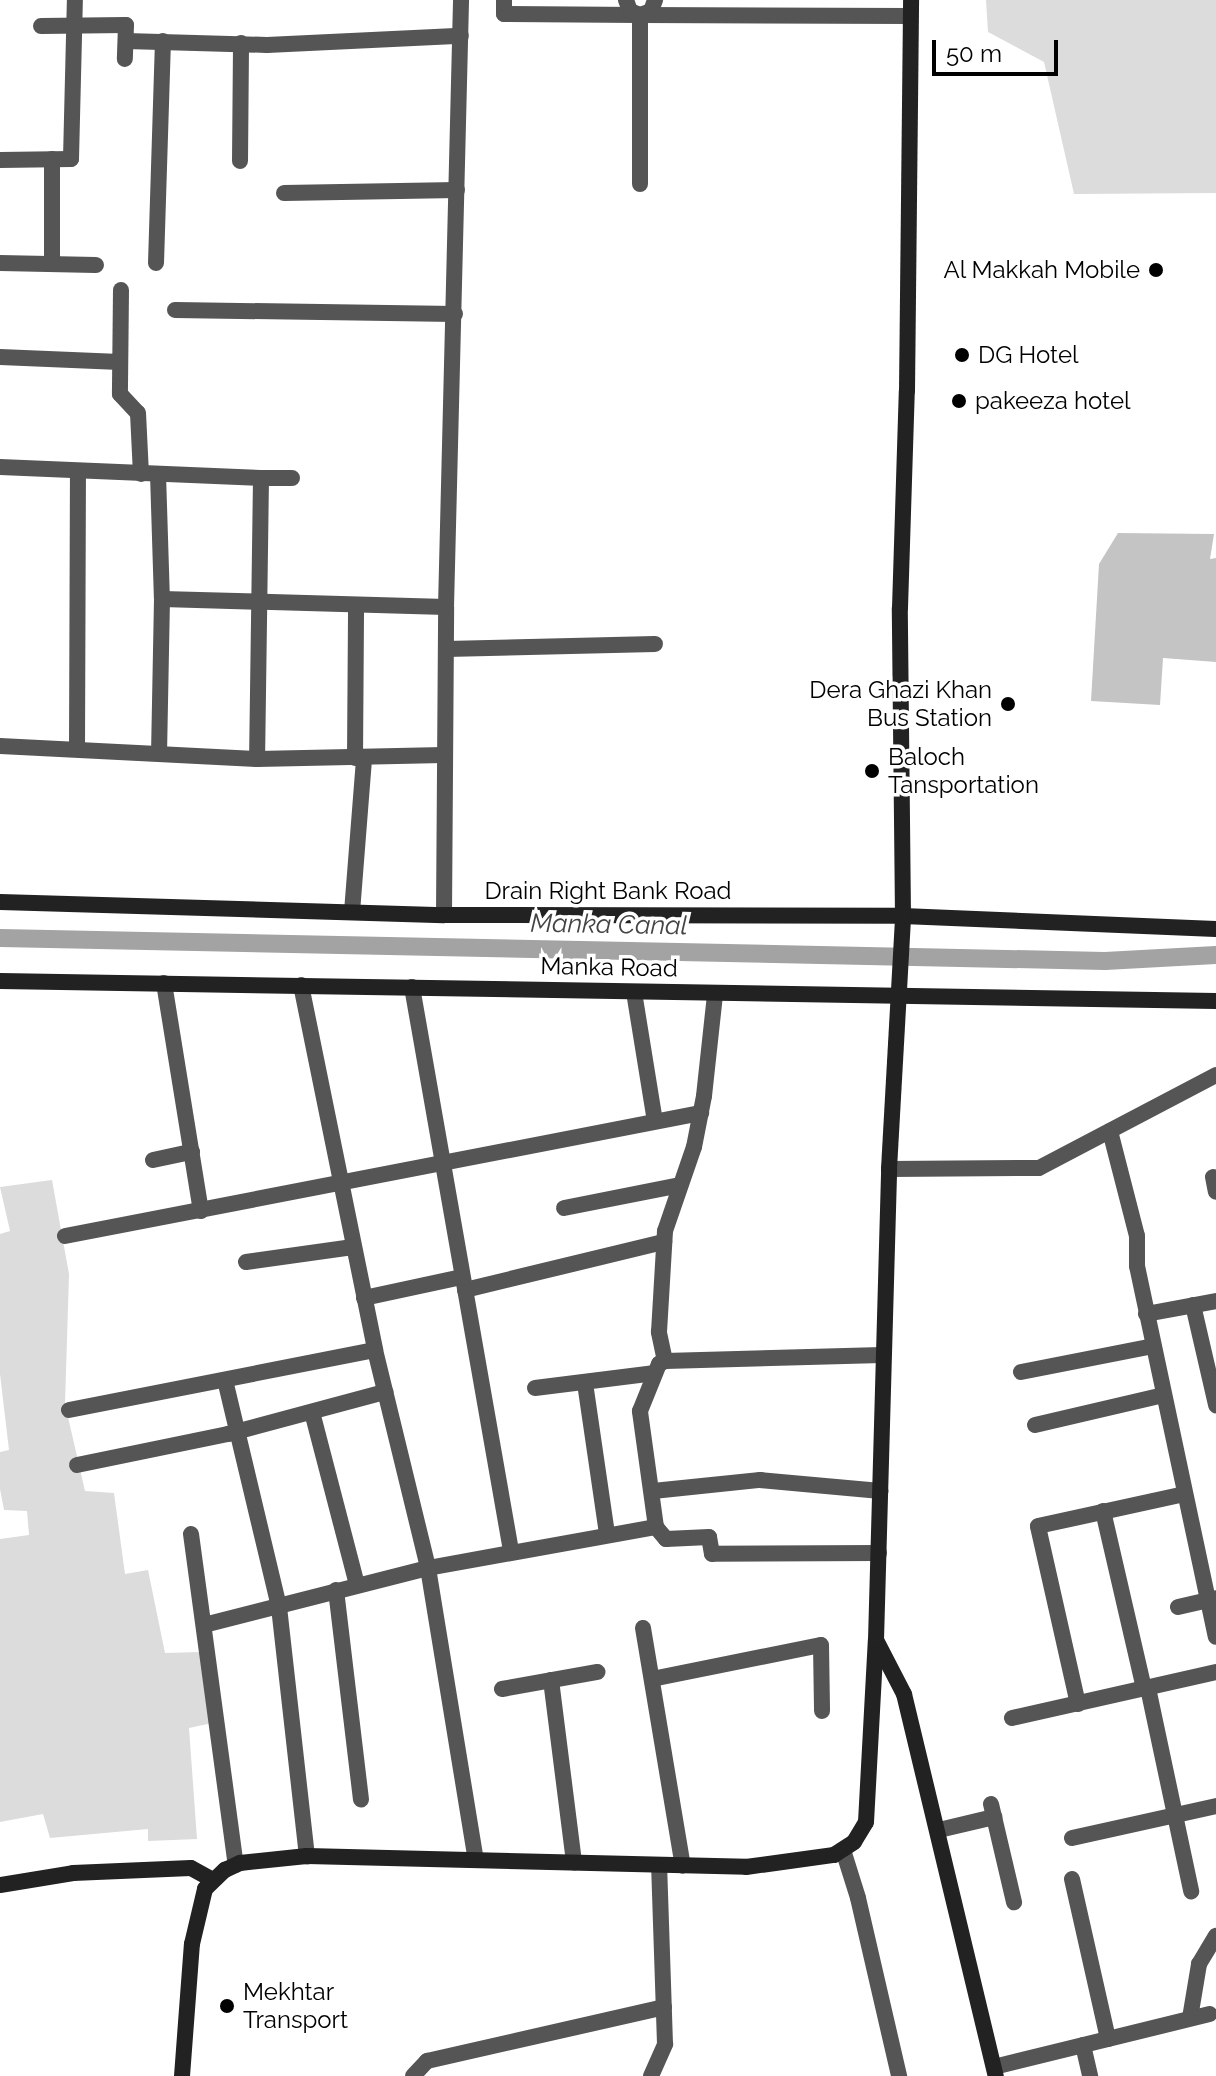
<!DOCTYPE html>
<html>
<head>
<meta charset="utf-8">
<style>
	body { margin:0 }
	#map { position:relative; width:1216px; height:2076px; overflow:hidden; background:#fff; font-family:Raleway,sans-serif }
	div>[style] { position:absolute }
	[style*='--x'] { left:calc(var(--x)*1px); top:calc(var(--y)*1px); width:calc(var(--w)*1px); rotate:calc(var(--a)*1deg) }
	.green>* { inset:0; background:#dcdcdc }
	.canal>* { height:18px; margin:-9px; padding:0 9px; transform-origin:9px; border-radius:9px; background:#a3a3a3 }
	.building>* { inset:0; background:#c4c4c4 }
	.street>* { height:16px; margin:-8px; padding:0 8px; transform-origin:8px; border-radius:8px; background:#555 }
	.secondary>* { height:16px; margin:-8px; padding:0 8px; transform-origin:8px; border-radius:8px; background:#222 }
	.dots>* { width:22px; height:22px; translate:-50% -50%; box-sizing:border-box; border:4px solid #fff; border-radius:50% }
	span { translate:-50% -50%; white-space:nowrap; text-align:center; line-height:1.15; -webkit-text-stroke:7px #fff; paint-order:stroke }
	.poi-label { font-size:24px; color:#000 }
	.right { translate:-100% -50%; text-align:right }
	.left { translate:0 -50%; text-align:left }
	.street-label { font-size:24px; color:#000 }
	.water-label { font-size:26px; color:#444; font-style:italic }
	.scale { position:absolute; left:932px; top:40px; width:126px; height:36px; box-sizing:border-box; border:4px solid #000; border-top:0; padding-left:10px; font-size:24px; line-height:28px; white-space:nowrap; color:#000; -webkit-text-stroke:6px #fff; paint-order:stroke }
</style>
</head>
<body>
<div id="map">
	<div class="green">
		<i style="clip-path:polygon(986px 0,1216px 0,1216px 193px,1074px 194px,1044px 62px,988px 32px)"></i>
		<i style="clip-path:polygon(52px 1180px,69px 1274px,65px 1404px,85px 1491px,114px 1493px,125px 1574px,148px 1570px,165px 1653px,200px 1652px,217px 1722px,189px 1728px,197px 1839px,148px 1841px,148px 1829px,50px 1838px,43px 1814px,0 1822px,0 1539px,29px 1535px,27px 1511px,4px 1510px,0 1489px,0 1452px,9px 1450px,0 1374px,0 1234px,10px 1231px,0 1187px)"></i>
	</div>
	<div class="canal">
		<i style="--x:0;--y:938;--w:1105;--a:1.19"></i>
		<i style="--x:1105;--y:961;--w:111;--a:-3.1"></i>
	</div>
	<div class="building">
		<i style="clip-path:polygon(1118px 533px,1214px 534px,1210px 559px,1216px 558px,1216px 662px,1163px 658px,1160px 705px,1091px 701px,1099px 564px)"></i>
	</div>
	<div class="street">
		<i style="--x:504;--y:0;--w:14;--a:90"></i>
		<i style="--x:504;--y:14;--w:135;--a:0.4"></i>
		<i style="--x:626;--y:0;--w:12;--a:70"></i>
		<i style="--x:630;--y:11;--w:11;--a:22"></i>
		<i style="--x:640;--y:15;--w:12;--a:-20"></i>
		<i style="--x:651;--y:11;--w:12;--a:-70"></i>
		<i style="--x:640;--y:15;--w:169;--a:90"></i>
		<i style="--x:642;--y:15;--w:268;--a:0.2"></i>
		<i style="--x:41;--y:26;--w:85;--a:-0.7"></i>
		<i style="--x:126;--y:25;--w:34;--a:92"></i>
		<i style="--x:126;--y:41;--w:141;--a:1.6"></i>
		<i style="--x:267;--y:45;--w:194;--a:-2.7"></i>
		<i style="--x:0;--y:160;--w:71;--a:-0.8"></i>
		<i style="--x:71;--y:159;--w:159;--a:-88.6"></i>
		<i style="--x:240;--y:161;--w:118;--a:-89.5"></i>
		<i style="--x:284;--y:193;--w:173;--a:-1"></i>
		<i style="--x:0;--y:263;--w:96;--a:1.2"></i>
		<i style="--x:156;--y:263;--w:222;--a:-88.2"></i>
		<i style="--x:52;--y:264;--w:105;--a:-90"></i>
		<i style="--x:121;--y:290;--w:104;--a:90.6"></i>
		<i style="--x:120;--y:394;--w:26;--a:47"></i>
		<i style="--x:138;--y:413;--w:61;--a:87.2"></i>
		<i style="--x:175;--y:310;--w:280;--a:0.8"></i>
		<i style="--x:0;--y:357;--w:120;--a:2.4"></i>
		<i style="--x:0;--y:467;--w:261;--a:2.4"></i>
		<i style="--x:261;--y:478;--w:281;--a:90.8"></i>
		<i style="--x:158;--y:474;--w:125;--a:88.2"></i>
		<i style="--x:162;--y:599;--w:154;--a:91.1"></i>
		<i style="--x:261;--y:478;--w:31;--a:0"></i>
		<i style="--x:162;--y:599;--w:284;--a:1.6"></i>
		<i style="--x:446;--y:649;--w:209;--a:-1.4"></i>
		<i style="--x:0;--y:746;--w:257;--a:2.9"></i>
		<i style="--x:257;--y:759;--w:187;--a:-1.2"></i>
		<i style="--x:77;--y:749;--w:278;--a:-89.8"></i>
		<i style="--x:355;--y:758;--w:152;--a:-89.6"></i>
		<i style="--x:352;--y:912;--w:154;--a:-85.5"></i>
		<i style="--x:444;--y:915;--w:308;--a:-89.6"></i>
		<i style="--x:446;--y:607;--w:607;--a:-88.58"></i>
		<i style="--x:164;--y:983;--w:231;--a:80.8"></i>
		<i style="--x:301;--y:985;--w:372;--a:78.5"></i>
		<i style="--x:375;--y:1350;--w:224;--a:76.3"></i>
		<i style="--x:428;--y:1568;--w:296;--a:80.7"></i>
		<i style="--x:412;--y:987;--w:573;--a:80.04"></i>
		<i style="--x:634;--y:992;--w:131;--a:80.8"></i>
		<i style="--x:1110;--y:1131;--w:108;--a:75.6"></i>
		<i style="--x:1137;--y:1236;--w:30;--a:90"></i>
		<i style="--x:1137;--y:1266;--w:379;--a:78"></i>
		<i style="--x:153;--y:1160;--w:40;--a:-12"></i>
		<i style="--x:889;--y:1169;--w:150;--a:-0.4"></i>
		<i style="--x:1039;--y:1168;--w:200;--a:-27.7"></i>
		<i style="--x:1213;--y:1177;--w:15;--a:79"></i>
		<i style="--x:564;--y:1208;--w:118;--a:-11.2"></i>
		<i style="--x:65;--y:1236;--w:648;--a:-10.95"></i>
		<i style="--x:246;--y:1262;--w:108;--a:-8"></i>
		<i style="--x:465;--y:1290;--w:205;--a:-13.6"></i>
		<i style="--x:364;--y:1298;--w:100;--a:-12.1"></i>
		<i style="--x:1193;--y:1305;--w:103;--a:77"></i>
		<i style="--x:1146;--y:1314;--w:71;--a:-10.5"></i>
		<i style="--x:665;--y:1361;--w:30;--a:-102"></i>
		<i style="--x:659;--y:1332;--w:101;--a:-86.6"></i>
		<i style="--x:665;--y:1231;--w:89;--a:-71"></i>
		<i style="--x:694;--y:1147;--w:52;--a:-78.9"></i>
		<i style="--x:704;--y:1096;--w:103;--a:-83.8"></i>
		<i style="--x:1021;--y:1372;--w:135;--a:-11.1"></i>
		<i style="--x:225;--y:1380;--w:233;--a:76.6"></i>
		<i style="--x:279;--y:1607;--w:251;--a:83.6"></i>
		<i style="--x:585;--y:1383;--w:153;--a:81.7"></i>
		<i style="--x:535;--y:1388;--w:121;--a:-7.1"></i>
		<i style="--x:69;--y:1410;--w:312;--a:-11.1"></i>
		<i style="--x:312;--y:1412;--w:179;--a:75.4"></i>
		<i style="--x:1035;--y:1425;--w:132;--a:-13.1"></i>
		<i style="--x:77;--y:1465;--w:154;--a:-11.6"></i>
		<i style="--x:228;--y:1434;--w:163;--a:-15"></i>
		<i style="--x:653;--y:1491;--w:108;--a:-5.9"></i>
		<i style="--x:760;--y:1480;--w:121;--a:5.2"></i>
		<i style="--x:1103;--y:1511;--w:183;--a:77"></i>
		<i style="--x:191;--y:1534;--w:334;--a:82.3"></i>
		<i style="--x:879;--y:1553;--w:167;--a:179.7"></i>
		<i style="--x:712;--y:1554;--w:17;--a:-100"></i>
		<i style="--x:709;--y:1537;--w:43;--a:177.3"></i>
		<i style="--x:666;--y:1539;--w:16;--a:-130"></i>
		<i style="--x:656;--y:1527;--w:117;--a:-97.9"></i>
		<i style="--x:640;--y:1411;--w:51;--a:-68"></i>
		<i style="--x:659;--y:1364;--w:7;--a:-27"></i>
		<i style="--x:665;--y:1361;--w:217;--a:-1.6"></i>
		<i style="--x:336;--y:1590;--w:211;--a:83.2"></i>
		<i style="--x:1178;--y:1607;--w:39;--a:-13"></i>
		<i style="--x:204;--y:1625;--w:231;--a:-14.3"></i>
		<i style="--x:428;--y:1568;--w:232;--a:-10.2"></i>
		<i style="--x:643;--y:1628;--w:241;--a:80.5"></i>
		<i style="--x:652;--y:1679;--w:172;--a:-11.4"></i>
		<i style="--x:821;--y:1645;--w:66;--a:89.1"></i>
		<i style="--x:551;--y:1680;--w:184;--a:82.8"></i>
		<i style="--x:1148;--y:1688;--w:208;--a:78"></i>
		<i style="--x:502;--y:1689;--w:97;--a:-10.1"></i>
		<i style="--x:1078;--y:1704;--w:182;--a:-102.7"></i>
		<i style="--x:1038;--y:1526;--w:150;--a:-12.3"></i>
		<i style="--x:1012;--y:1718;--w:209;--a:-12.7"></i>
		<i style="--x:991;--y:1804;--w:101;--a:76.8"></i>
		<i style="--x:939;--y:1830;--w:57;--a:-13.3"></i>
		<i style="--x:1072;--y:1838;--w:148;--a:-12.5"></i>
		<i style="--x:843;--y:1850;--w:50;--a:72.6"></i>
		<i style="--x:858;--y:1898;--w:183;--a:77"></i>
		<i style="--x:1072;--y:1879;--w:164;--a:77.3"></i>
		<i style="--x:1190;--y:2018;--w:55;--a:-80.5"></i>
		<i style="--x:1199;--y:1964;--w:33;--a:-59"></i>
		<i style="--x:1083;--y:2045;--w:32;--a:77"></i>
		<i style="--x:994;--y:2067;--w:222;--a:-13.8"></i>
		<i style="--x:413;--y:2076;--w:21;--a:-47"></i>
		<i style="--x:427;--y:2061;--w:243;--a:-12.8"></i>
		<i style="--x:651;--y:2076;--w:35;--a:-66"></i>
		<i style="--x:665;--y:2044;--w:179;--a:-91.9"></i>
	</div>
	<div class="secondary">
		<i style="--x:0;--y:902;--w:444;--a:1.7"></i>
		<i style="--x:444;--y:915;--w:459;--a:0.1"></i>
		<i style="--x:903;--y:916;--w:313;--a:2.4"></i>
		<i style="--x:0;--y:981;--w:1216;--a:0.94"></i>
		<i style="--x:877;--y:1642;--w:59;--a:62.6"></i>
		<i style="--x:904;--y:1694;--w:393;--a:76.5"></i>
		<i style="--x:0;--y:1885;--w:74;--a:-9.3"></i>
		<i style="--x:73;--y:1873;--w:118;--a:-2.4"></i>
		<i style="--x:191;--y:1868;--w:25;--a:29"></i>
		<i style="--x:182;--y:2076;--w:132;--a:-85.7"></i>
		<i style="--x:192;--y:1944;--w:57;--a:-76.7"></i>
		<i style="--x:205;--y:1889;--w:28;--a:-44"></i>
		<i style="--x:225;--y:1870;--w:17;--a:-25"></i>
		<i style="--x:240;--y:1863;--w:67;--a:-6"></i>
		<i style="--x:307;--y:1856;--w:439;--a:1.4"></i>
		<i style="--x:746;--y:1867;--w:89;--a:-7.8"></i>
		<i style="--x:834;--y:1855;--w:24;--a:-33"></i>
		<i style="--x:854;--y:1842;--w:23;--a:-59"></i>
		<i style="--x:866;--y:1822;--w:182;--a:-86.9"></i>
		<i style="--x:876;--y:1640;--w:471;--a:-88.4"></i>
		<i style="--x:889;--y:1169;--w:253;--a:-86.8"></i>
		<i style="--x:903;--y:916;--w:308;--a:-90.6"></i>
		<i style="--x:900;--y:608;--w:217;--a:-88.2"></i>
		<i style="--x:907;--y:391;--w:391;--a:-89.4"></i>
	</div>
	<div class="dots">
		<i style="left:1156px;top:270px;background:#000"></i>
		<i style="left:962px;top:355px;background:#000"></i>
		<i style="left:959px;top:401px;background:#000"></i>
		<i style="left:1008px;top:704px;background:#000"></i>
		<i style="left:872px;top:771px;background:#000"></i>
		<i style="left:227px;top:2006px;background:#000"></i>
	</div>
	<div class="poi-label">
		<span class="right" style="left:1140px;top:270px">Al Makkah Mobile</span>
		<span class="left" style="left:978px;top:355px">DG Hotel</span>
		<span class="left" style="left:975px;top:401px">pakeeza hotel</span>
		<span class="right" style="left:992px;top:704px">Dera Ghazi Khan<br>Bus Station</span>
		<span class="left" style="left:888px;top:771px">Baloch<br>Tansportation</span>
		<span class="left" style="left:243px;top:2006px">Mekhtar<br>Transport</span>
	</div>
	<div class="street-label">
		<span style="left:608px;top:891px">Drain Right Bank Road</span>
		<span style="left:609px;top:967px;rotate:1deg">Manka Road</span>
	</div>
	<div class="water-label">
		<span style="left:609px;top:925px;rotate:1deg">Manka Canal</span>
	</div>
	<div class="scale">50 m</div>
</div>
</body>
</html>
